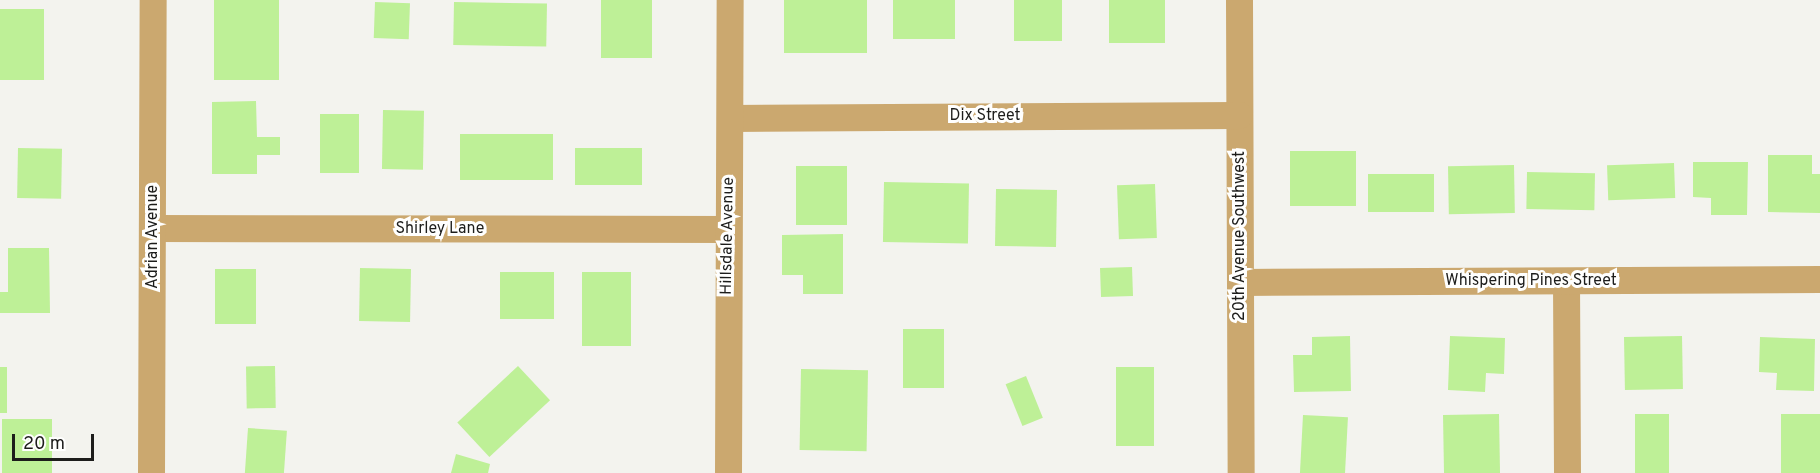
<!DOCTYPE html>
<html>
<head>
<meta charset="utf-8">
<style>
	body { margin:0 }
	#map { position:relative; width:1820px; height:473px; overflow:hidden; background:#f3f3ee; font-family:Overpass,sans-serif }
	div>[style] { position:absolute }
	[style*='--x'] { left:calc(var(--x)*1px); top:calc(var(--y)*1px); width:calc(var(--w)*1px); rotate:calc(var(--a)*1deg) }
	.building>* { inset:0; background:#bef097; transform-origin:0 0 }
	.street>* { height:27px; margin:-13.5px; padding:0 13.5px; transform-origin:13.5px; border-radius:13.5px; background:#cba86f }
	span { translate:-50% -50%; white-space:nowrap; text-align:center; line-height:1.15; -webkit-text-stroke:6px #fffffe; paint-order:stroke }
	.street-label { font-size:16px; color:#1d1d1b }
	.scale { position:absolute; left:12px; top:434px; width:82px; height:27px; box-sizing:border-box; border:3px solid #1d1d1b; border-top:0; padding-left:8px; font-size:18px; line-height:21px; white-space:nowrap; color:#1d1d1b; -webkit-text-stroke:4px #fffffe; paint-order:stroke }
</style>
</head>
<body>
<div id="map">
	<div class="building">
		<i style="left:214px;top:0;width:65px;height:80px"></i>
		<i style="left:601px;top:0;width:51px;height:58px"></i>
		<i style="left:784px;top:0;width:83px;height:53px"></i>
		<i style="left:893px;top:0;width:62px;height:39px"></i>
		<i style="left:1014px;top:0;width:48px;height:41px"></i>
		<i style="left:1109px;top:0;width:56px;height:43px"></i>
		<i style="left:375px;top:2px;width:35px;height:36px;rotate:2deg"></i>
		<i style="left:454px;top:2px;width:93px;height:43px;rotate:1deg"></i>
		<i style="left:0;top:9px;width:44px;height:71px"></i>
		<i style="clip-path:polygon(256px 101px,257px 137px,280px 137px,280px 155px,257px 155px,257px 174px,212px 174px,212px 102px)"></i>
		<i style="left:383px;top:110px;width:41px;height:59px;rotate:1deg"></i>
		<i style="left:320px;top:114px;width:39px;height:59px"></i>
		<i style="left:460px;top:134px;width:93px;height:46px"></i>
		<i style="left:18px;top:148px;width:44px;height:50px;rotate:1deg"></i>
		<i style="left:575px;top:148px;width:67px;height:37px"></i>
		<i style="left:1290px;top:151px;width:66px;height:55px"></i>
		<i style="clip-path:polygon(1768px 155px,1812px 155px,1812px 174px,1820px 174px,1820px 213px,1768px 212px)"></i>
		<i style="clip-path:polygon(1693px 162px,1748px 162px,1747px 215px,1711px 215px,1711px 198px,1693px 197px)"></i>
		<i style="left:1674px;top:163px;width:35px;height:67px;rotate:88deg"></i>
		<i style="left:1514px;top:165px;width:48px;height:66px;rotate:89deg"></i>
		<i style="left:847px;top:166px;width:59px;height:51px;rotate:90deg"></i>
		<i style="left:1527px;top:172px;width:68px;height:37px;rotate:1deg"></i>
		<i style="left:1368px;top:174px;width:66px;height:38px"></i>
		<i style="left:884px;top:182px;width:85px;height:60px;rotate:1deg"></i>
		<i style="left:1155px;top:184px;width:54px;height:38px;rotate:88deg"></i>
		<i style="left:1057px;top:190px;width:57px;height:61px;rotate:91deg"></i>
		<i style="clip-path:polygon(843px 234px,843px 294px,803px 294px,803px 275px,782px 275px,782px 235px)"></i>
		<i style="clip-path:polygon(8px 248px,49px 248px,50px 313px,0 313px,0 292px,8px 292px)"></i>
		<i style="left:1132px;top:267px;width:29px;height:32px;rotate:88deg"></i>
		<i style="left:360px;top:268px;width:51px;height:53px;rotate:1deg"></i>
		<i style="left:256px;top:269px;width:55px;height:41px;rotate:90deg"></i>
		<i style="left:554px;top:272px;width:47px;height:54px;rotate:90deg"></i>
		<i style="left:582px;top:272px;width:49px;height:74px"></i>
		<i style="left:903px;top:329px;width:41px;height:59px"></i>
		<i style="clip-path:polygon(1350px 336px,1351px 391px,1294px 392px,1293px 355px,1312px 355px,1312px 337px)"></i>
		<i style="clip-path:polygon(1450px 336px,1505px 338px,1504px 374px,1486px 373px,1485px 392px,1448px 390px)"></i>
		<i style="left:1682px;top:336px;width:53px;height:58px;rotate:89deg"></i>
		<i style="clip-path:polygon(1760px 337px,1815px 339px,1814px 391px,1776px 390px,1777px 373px,1759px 372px)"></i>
		<i style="left:275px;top:366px;width:42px;height:29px;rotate:89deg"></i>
		<i style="left:518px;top:366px;width:47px;height:83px;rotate:47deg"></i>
		<i style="left:0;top:367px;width:7px;height:46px"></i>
		<i style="left:1116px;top:367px;width:38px;height:79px"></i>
		<i style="left:801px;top:369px;width:67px;height:81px;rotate:1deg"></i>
		<i style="left:1026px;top:376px;width:45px;height:22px;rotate:68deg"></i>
		<i style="left:1499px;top:414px;width:59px;height:56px;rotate:89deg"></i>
		<i style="left:1635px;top:414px;width:34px;height:59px"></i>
		<i style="left:1781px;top:414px;width:39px;height:59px"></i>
		<i style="left:1303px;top:415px;width:45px;height:58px;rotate:3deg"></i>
		<i style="left:2px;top:419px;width:50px;height:54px"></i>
		<i style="left:248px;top:428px;width:39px;height:45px;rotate:4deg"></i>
		<i style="clip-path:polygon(456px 454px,490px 464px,488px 473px,451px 473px)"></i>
	</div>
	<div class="street">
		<i style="--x:1239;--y:0;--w:473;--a:89.8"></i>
		<i style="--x:730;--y:118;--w:509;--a:-0.34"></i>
		<i style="--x:153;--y:228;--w:574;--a:0.1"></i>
		<i style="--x:1566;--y:281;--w:192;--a:89.7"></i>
		<i style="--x:1241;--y:282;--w:579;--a:-0.3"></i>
		<i style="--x:151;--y:473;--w:473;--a:-89.8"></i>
		<i style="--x:728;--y:473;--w:473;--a:-89.8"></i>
	</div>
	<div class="street-label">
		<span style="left:985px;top:116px">Dix Street</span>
		<span style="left:440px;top:229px">Shirley Lane</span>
		<span style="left:728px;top:236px;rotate:-89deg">Hillsdale Avenue</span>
		<span style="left:1240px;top:236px;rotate:-90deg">20th Avenue Southwest</span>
		<span style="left:153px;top:237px;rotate:-90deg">Adrian Avenue</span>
		<span style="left:1531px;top:281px">Whispering Pines Street</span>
	</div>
	<div class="scale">20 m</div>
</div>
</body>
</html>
